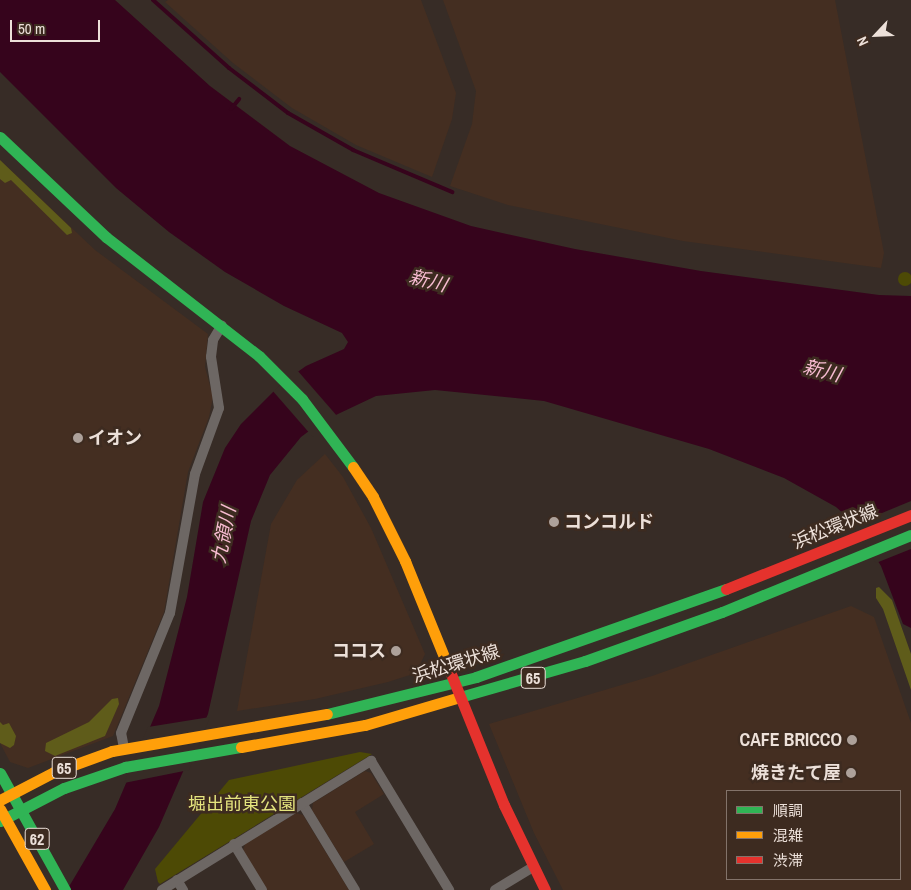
<!DOCTYPE html>
<html>
<head>
<meta charset="utf-8">
<style>
	body { margin:0 }
	#map { position:relative; width:911px; height:890px; overflow:hidden; background:#372c26; font-family:"Archivo Narrow","Noto Sans JP",sans-serif }
	div>[style] { position:absolute }
	[style*='--x'] { left:calc(var(--x)*1px); top:calc(var(--y)*1px); width:calc(var(--w)*1px); rotate:calc(var(--a)*1deg) }
	.built>* { inset:0; background:#442e21 }
	.green>* { inset:0; background:#4d4a05 }
	.round { border-radius:50% }
	.forest>* { inset:0; background:#5f5c1a }
	.water>* { inset:0; background:#36041c }
	.pier>* { inset:0; background:#372c26; transform-origin:0 0 }
	.stream>* { height:4px; margin:-2px; padding:0 2px; transform-origin:2px; border-radius:2px; background:#36041c }
	.street>* { height:10px; margin:-5px; padding:0 5px; transform-origin:5px; border-radius:5px; background:#6d6764 }
	.fast>* { height:11px; margin:-5.5px; padding:0 5.5px; transform-origin:5.5px; border-radius:5.5px; background:#30b455 }
	.slow>* { height:11px; margin:-5.5px; padding:0 5.5px; transform-origin:5.5px; border-radius:5.5px; background:#ff9f0a }
	.jam>* { height:11px; margin:-5.5px; padding:0 5.5px; transform-origin:5.5px; border-radius:5.5px; background:#e5322d }
	.dots>* { width:14px; height:14px; translate:-50% -50%; box-sizing:border-box; border:2px solid #3d2b20; border-radius:50% }
	span { translate:-50% -50%; white-space:nowrap; text-align:center; line-height:1.15; -webkit-text-stroke:5px #3d2b20; paint-order:stroke }
	.shield-label span { padding:1px 4px; background:#3d2b20; border:1px solid; border-radius:4px; -webkit-text-stroke-width:0 }
	.shield-label { font-size:16px; color:#ece0d9; font-weight:700 }
	.poi-label { font-size:18px; color:#ece0d9; font-weight:700 }
	.left { translate:0 -50%; text-align:left }
	.right { translate:-100% -50%; text-align:right }
	.street-label { font-size:18px; color:#ece0d9 }
	.park-label { font-size:18px; color:#e4e47e }
	.water-label { font-size:19px; color:#f7bbd1; font-style:italic }
	.legend { position:absolute; left:726px; top:790px; width:175px; height:90px; box-sizing:border-box; background:#3d2b20; border:1px solid #83736a; margin:0; padding:6px 9px; list-style:none; font-size:15px; color:#ece0d9 }
	.legend li { display:flex; align-items:center; gap:10px; height:25px }
	.legend b { width:25px; border:1px solid #83736a }
	.north { position:absolute; left:851px; top:10px; width:50px; height:50px; -webkit-text-stroke:4px #3d2b20; paint-order:stroke; rotate:245deg; font-size:14px; font-weight:700; line-height:20px; text-align:center; color:#ece0d9 }
	.north::after { content:''; display:block; margin:auto; width:18px; height:22px; background:#ece0d9; clip-path:polygon(50% 0,100% 100%,50% 72%,0 100%) }
	.scale { position:absolute; left:10px; top:20px; width:90px; height:22px; box-sizing:border-box; border:2px solid #ece0d9; border-top:0; padding-left:6px; font-size:15px; line-height:18px; white-space:nowrap; color:#ece0d9; -webkit-text-stroke:4px #3d2b20; paint-order:stroke }
</style>
</head>
<body>
<div id="map">
	<div class="built">
		<i style="clip-path:polygon(168px 0,421px 0,456px 93px,452px 119px,432px 177px,356px 145px,292px 108px,233px 63px,165px 2px)"></i>
		<i style="clip-path:polygon(443px 0,835px 0,884px 253px,881px 268px,683px 241px,508px 205px,450px 186px,472px 124px,476px 91px)"></i>
		<i style="clip-path:polygon(0 160px,95px 250px,208px 334px,205px 367px,213px 397px,209px 417px,188px 472px,164px 612px,113px 736px,28px 768px,10px 762px,0 743px)"></i>
		<i style="clip-path:polygon(325px 454px,343px 477px,371px 528px,425px 654px,416px 673px,388px 682px,315px 699px,237px 711px,271px 524px,297px 480px)"></i>
		<i style="clip-path:polygon(evenodd,851px 606px,874px 617px,911px 723px,911px 890px,563px 890px,534px 833px,489px 724px,652px 676px,851px 606px,727px 791px,900px 791px,900px 879px,727px 879px,727px 791px)"></i>
		<i style="clip-path:polygon(365px 771px,371px 773px,384px 794px,355px 812px,374px 844px,344px 862px,312px 810px,313px 803px)"></i>
		<i style="clip-path:polygon(296px 813px,303px 815px,349px 890px,267px 890px,243px 851px,245px 844px)"></i>
	</div>
	<div class="green">
		<i class="round" style="left:898px;top:272px;width:14px;height:14px"></i>
		<i style="clip-path:polygon(360px 752px,372px 754px,160px 884px,158px 882px,155px 869px,229px 780px)"></i>
	</div>
	<div class="forest">
		<i style="clip-path:polygon(0 160px,71px 228px,72px 233px,67px 235px,11px 180px,5px 183px,0 179px)"></i>
		<i style="clip-path:polygon(879px 587px,892px 600px,911px 654px,911px 690px,883px 609px,876px 598px,876px 588px)"></i>
		<i style="clip-path:polygon(118px 698px,119px 704px,105px 736px,55px 756px,45px 751px,46px 743px,89px 722px,112px 699px)"></i>
		<i style="clip-path:polygon(0 722px,3px 725px,9px 723px,16px 736px,14px 745px,10px 748px,0 743px)"></i>
	</div>
	<div class="water">
		<i style="clip-path:polygon(0 0,115px 0,210px 86px,290px 146px,379px 193px,471px 226px,575px 249px,701px 271px,879px 295px,911px 296px,911px 628px,903px 624px,881px 566px,855px 524px,836px 507px,784px 478px,709px 449px,544px 401px,435px 390px,376px 396px,321px 422px,301px 437px,270px 475px,251px 521px,208px 714px,159px 827px,123px 890px,67px 890px,115px 809px,159px 706px,187px 597px,203px 502px,225px 448px,241px 424px,282px 383px,306px 366px,344px 349px,348px 342px,342px 333px,284px 306px,225px 272px,169px 232px,116px 188px,0 72px)"></i>
	</div>
	<div class="pier">
		<i style="left:297px;top:370px;width:61px;height:32px;rotate:49deg"></i>
		<i style="clip-path:polygon(911px 501px,911px 549px,876px 563px,853px 525px)"></i>
		<i style="clip-path:polygon(210px 717px,189px 770px,124px 783px,148px 727px)"></i>
	</div>
	<div class="stream">
		<i style="--x:153;--y:0;--w:102;--a:41.8"></i>
		<i style="--x:229;--y:68;--w:74;--a:37.3"></i>
		<i style="--x:288;--y:113;--w:75;--a:29.6"></i>
		<i style="--x:353;--y:150;--w:108;--a:23"></i>
		<i style="--x:231;--y:109;--w:13;--a:-51"></i>
	</div>
	<div class="street">
		<i style="--x:124;--y:748;--w:15;--a:-101"></i>
		<i style="--x:121;--y:733;--w:130;--a:-67.8"></i>
		<i style="--x:170;--y:613;--w:141;--a:-79.8"></i>
		<i style="--x:195;--y:474;--w:70;--a:-70"></i>
		<i style="--x:219;--y:408;--w:52;--a:-98.9"></i>
		<i style="--x:211;--y:357;--w:17;--a:-83"></i>
		<i style="--x:213;--y:340;--w:17;--a:-59"></i>
		<i style="--x:302;--y:803;--w:102;--a:58.7"></i>
		<i style="--x:234;--y:844;--w:54;--a:58.7"></i>
		<i style="--x:177;--y:880;--w:12;--a:59"></i>
		<i style="--x:162;--y:890;--w:246;--a:-31.7"></i>
		<i style="--x:371;--y:761;--w:151;--a:58.8"></i>
		<i style="--x:495;--y:890;--w:44;--a:-31.2"></i>
	</div>
	<div class="fast">
		<i style="--x:0;--y:137;--w:146;--a:43.3"></i>
		<i style="--x:106;--y:237;--w:194;--a:37.9"></i>
		<i style="--x:259;--y:356;--w:61;--a:45"></i>
		<i style="--x:302;--y:399;--w:85;--a:53.1"></i>
		<i style="--x:460;--y:697;--w:130;--a:-16.1"></i>
		<i style="--x:585;--y:661;--w:145;--a:-19.7"></i>
		<i style="--x:722;--y:612;--w:204;--a:-22.2"></i>
		<i style="--x:327;--y:714;--w:154;--a:-13.9"></i>
		<i style="--x:476;--y:677;--w:265;--a:-19.4"></i>
		<i style="--x:0;--y:773;--w:134;--a:60.9"></i>
		<i style="--x:0;--y:821;--w:72;--a:-27.3"></i>
		<i style="--x:64;--y:788;--w:65;--a:-19"></i>
		<i style="--x:125;--y:767;--w:118;--a:-9.8"></i>
	</div>
	<div class="slow">
		<i style="--x:353;--y:467;--w:36;--a:56"></i>
		<i style="--x:373;--y:497;--w:72;--a:63.4"></i>
		<i style="--x:405;--y:561;--w:117;--a:67.8"></i>
		<i style="--x:241;--y:747;--w:126;--a:-10.1"></i>
		<i style="--x:365;--y:725;--w:99;--a:-16.4"></i>
		<i style="--x:0;--y:800;--w:61;--a:-27.4"></i>
		<i style="--x:54;--y:772;--w:62;--a:-19.9"></i>
		<i style="--x:112;--y:751;--w:218;--a:-9.8"></i>
		<i style="--x:0;--y:809;--w:93;--a:60.9"></i>
	</div>
	<div class="jam">
		<i style="--x:726;--y:589;--w:199;--a:-21.8"></i>
		<i style="--x:449;--y:669;--w:147;--a:68"></i>
		<i style="--x:504;--y:805;--w:94;--a:64.2"></i>
	</div>
	<div class="dots">
		<i style="left:78px;top:438px;background:#ada19a"></i>
		<i style="left:554px;top:522px;background:#ada19a"></i>
		<i style="left:396px;top:651px;background:#ada19a"></i>
		<i style="left:852px;top:740px;background:#ada19a"></i>
		<i style="left:851px;top:773px;background:#ada19a"></i>
	</div>
	<div class="shield-label">
		<span style="left:533px;top:678px">65</span>
		<span style="left:64px;top:768px">65</span>
		<span style="left:37px;top:839px">62</span>
	</div>
	<div class="poi-label">
		<span class="left" style="left:88px;top:438px">イオン</span>
		<span class="left" style="left:564px;top:522px">コンコルド</span>
		<span class="right" style="left:386px;top:651px">ココス</span>
		<span class="right" style="left:842px;top:740px">CAFE BRICCO</span>
		<span class="right" style="left:841px;top:773px">焼きたて屋</span>
	</div>
	<div class="street-label">
		<span style="left:835px;top:527px;rotate:-22deg">浜松環状線</span>
		<span style="left:456px;top:664px;rotate:-17deg">浜松環状線</span>
	</div>
	<div class="park-label">
		<span style="left:242px;top:804px">堀出前東公園</span>
	</div>
	<div class="water-label">
		<span style="left:428px;top:281px;rotate:15deg">新川</span>
		<span style="left:822px;top:371px;rotate:14deg">新川</span>
		<span style="left:224px;top:535px;rotate:-79deg">九領川</span>
	</div>
	<ul class="legend">
	<li><b style="height:6px;background:#30b455"></b>順調</li>
	<li><b style="height:6px;background:#ff9f0a"></b>混雑</li>
	<li><b style="height:6px;background:#e5322d"></b>渋滞</li>
	</ul>
	<div class="north">N</div>
	<div class="scale">50 m</div>
</div>
</body>
</html>
